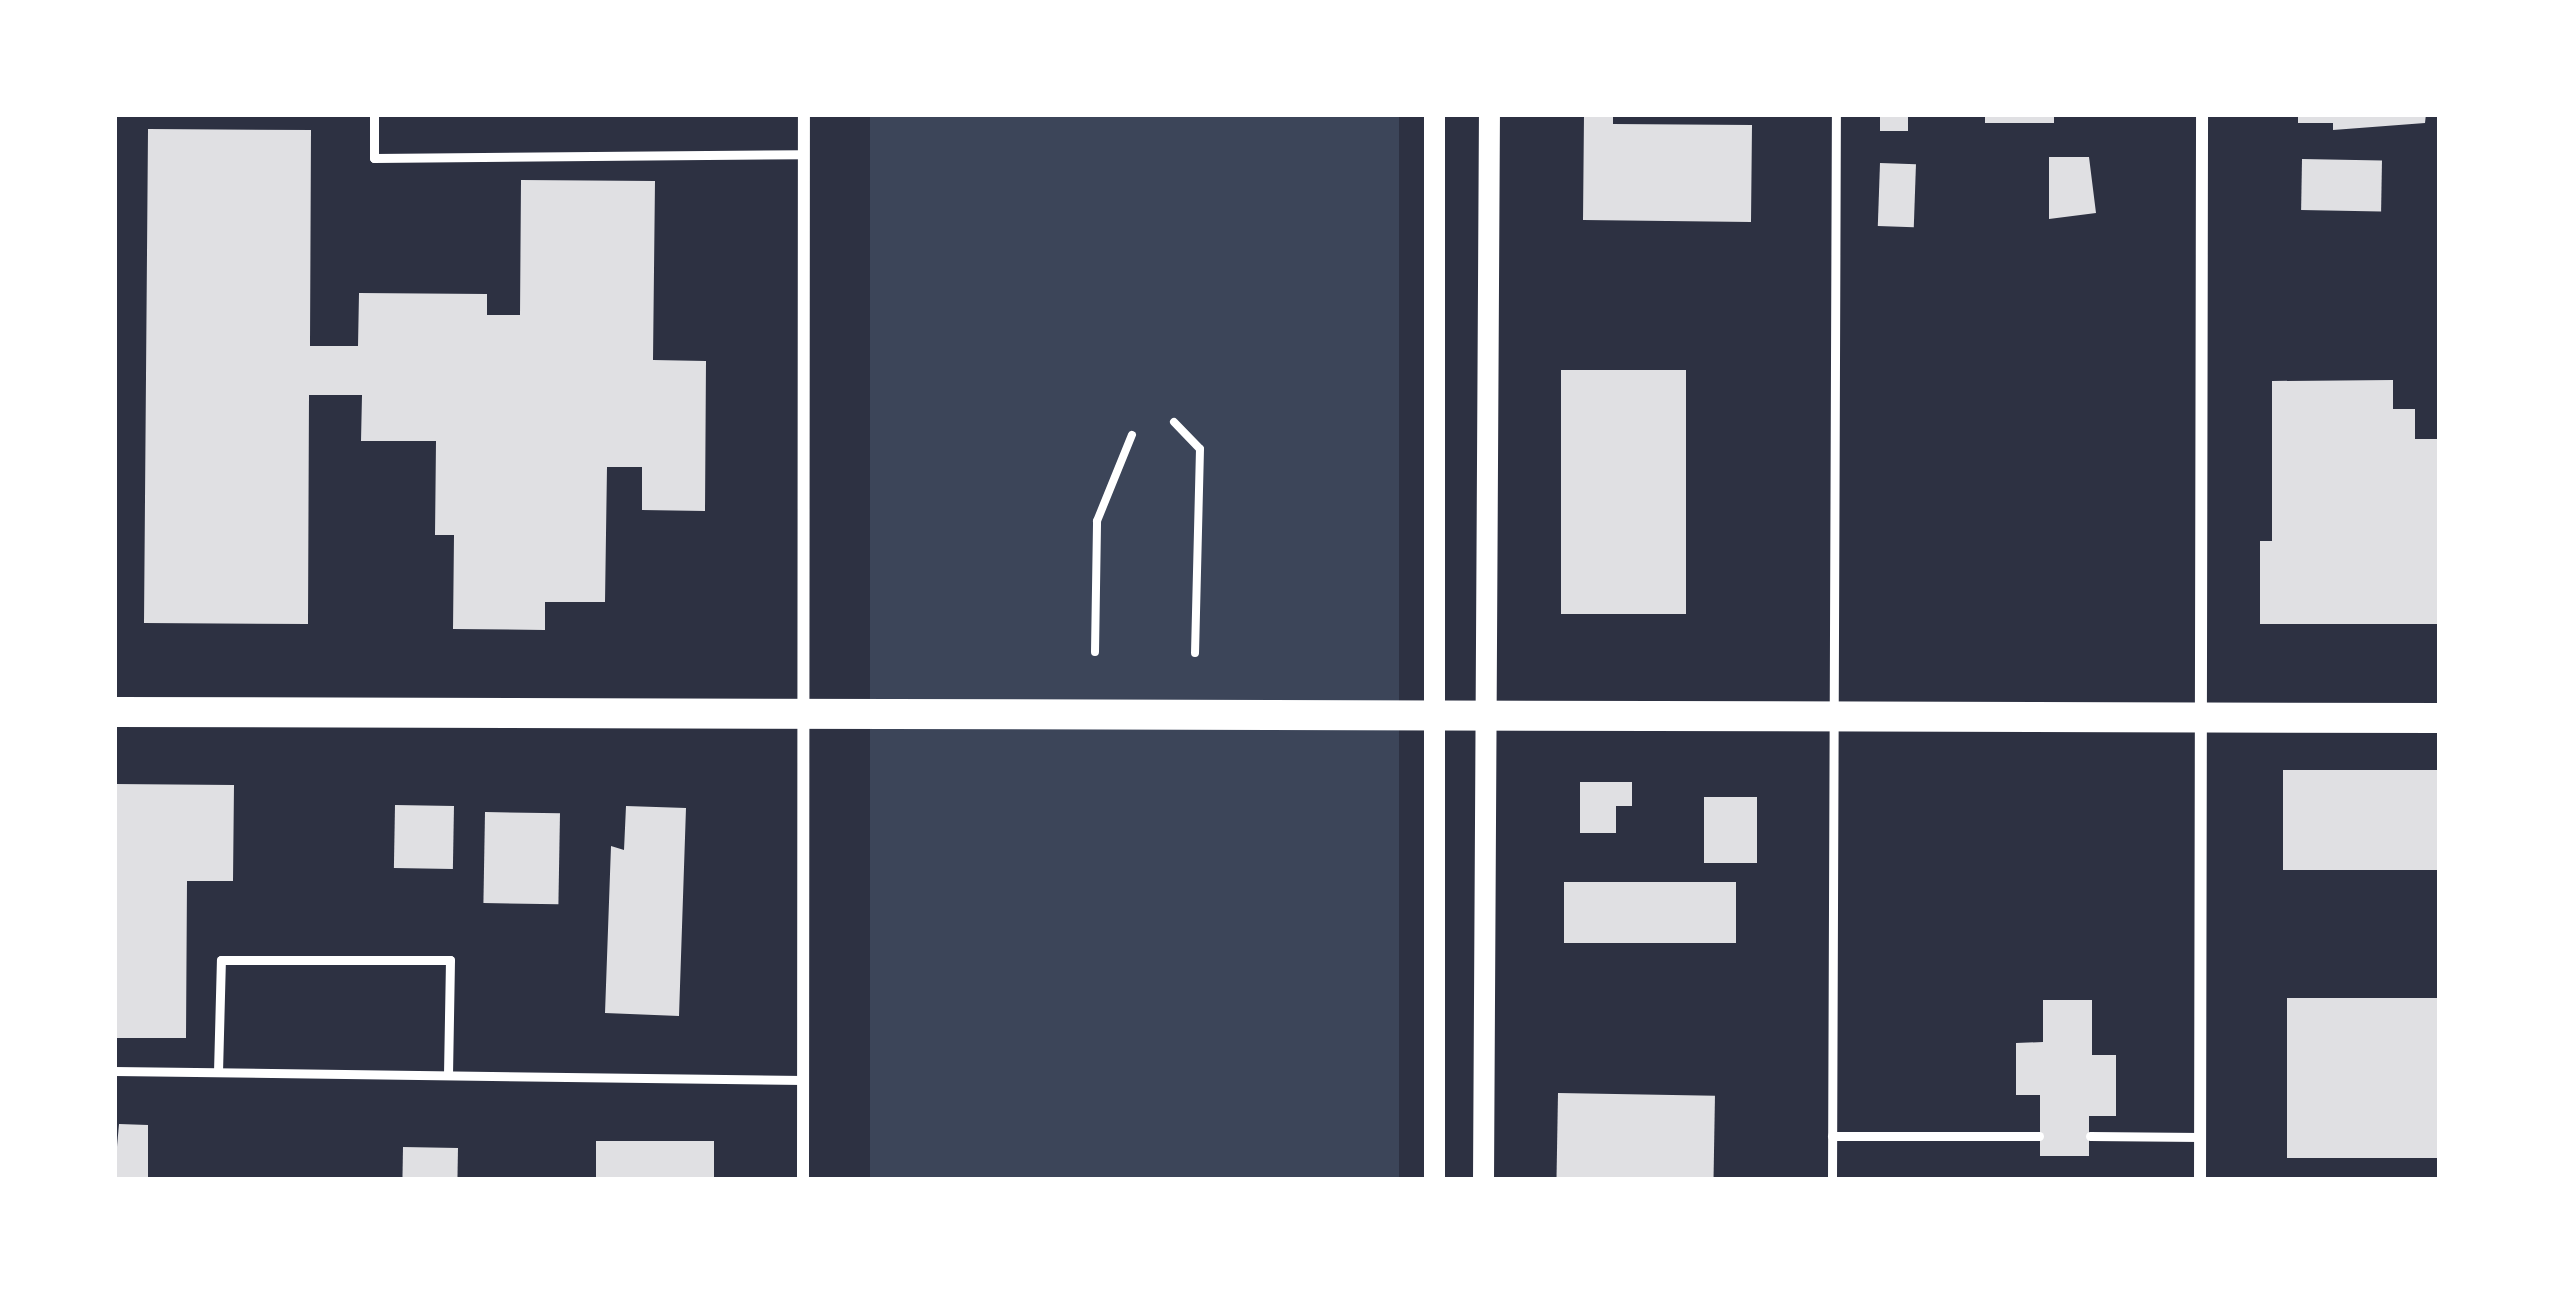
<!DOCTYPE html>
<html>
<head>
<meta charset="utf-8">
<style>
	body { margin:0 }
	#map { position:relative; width:2554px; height:1294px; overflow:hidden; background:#2d3142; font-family:Montserrat,sans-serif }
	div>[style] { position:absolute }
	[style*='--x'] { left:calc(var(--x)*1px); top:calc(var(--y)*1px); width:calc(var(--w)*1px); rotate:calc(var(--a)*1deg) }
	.green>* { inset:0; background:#3c4559; transform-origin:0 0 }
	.building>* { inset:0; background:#e0e0e3; transform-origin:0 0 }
	.path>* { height:8px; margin:-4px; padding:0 4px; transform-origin:4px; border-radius:4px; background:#fff }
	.service>* { height:9px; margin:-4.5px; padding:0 4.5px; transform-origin:4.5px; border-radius:4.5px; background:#fff }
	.minor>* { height:12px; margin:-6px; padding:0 6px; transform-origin:6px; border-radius:6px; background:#fff }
	.tertiary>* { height:21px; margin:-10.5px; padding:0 10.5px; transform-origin:10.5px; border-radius:10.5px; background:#fff }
	.primary>* { height:30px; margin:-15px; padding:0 15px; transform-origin:15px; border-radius:15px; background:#fff }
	span { translate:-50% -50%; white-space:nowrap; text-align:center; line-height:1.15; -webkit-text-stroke:9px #fff; paint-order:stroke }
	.frame { position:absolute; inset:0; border:117px solid #fff; pointer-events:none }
</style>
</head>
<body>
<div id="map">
	<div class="green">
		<i style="left:870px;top:114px;width:529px;height:1066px"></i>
	</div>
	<div class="building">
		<i style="clip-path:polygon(1584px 114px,1613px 114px,1613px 124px,1752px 125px,1751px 222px,1583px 220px)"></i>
		<i style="left:1880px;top:114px;width:28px;height:17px"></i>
		<i style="left:1985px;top:114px;width:69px;height:9px"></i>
		<i style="clip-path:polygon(2298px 114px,2426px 114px,2425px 123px,2333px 130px,2333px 123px,2298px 123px)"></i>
		<i style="clip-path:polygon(148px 129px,311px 130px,310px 346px,358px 346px,359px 293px,487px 294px,487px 315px,520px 315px,521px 180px,655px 181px,653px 360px,706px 361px,705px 511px,642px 510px,642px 467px,607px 467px,605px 602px,545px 602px,545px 630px,453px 629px,454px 535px,435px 535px,436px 441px,361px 441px,362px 395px,309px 395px,308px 624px,144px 623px)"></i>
		<i style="clip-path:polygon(2049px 157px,2089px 157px,2096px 213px,2049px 219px)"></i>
		<i style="left:2302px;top:159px;width:80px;height:51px;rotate:1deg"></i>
		<i style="left:1880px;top:163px;width:36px;height:63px;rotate:2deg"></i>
		<i style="left:1561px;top:370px;width:125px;height:244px"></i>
		<i style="clip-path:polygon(2393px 380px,2393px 409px,2415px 409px,2415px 439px,2440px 439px,2440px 624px,2260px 624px,2260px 541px,2272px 541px,2272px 381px)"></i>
		<i style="left:2283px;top:770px;width:157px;height:100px"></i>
		<i style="clip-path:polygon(1580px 782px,1632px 782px,1632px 806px,1616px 806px,1616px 833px,1580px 833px)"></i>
		<i style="clip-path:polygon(114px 784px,234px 785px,233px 881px,187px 881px,186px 1038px,114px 1038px)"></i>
		<i style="left:1757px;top:797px;width:66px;height:53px;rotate:90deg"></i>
		<i style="left:395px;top:805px;width:59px;height:63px;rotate:1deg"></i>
		<i style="clip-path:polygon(626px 806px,686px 808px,679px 1016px,605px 1013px,611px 846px,624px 850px)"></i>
		<i style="left:485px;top:812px;width:75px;height:91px;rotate:1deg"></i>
		<i style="left:1564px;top:882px;width:172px;height:61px"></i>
		<i style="left:2440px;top:998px;width:160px;height:153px;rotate:90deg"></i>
		<i style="clip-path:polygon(2043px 1000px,2092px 1000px,2092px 1055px,2116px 1055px,2116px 1116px,2089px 1116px,2089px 1156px,2040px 1156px,2040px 1095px,2016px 1095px,2016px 1043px,2043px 1042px)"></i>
		<i style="left:1558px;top:1093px;width:157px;height:87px;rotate:1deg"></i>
		<i style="clip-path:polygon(119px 1124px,148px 1125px,148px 1180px,114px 1180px)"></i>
		<i style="left:714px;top:1141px;width:39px;height:118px;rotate:90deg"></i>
		<i style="left:403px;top:1147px;width:55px;height:33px;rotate:1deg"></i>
	</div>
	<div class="path">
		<i style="--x:1174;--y:422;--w:37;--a:46"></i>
		<i style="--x:1200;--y:449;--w:204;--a:91.4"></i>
		<i style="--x:1095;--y:652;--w:131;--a:-89.1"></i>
		<i style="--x:1097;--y:521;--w:93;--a:-67.9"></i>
	</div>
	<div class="service">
		<i style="--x:374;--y:114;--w:44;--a:90"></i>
		<i style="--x:374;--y:158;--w:430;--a:-0.5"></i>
		<i style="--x:114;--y:1071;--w:689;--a:0.75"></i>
		<i style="--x:218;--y:1072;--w:112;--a:-88.5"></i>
		<i style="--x:221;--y:960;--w:229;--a:0"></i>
		<i style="--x:450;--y:960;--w:115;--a:91"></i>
		<i style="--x:1832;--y:1136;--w:207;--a:0"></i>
		<i style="--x:2090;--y:1136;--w:110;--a:0.5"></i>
		<i style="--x:1832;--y:1180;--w:1066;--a:-89.79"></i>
	</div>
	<div class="minor">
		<i style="--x:803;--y:1180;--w:1066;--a:-89.95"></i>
		<i style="--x:2200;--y:1180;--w:1066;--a:-89.89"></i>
	</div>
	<div class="tertiary">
		<i style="--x:1434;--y:114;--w:1066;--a:90"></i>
		<i style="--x:1483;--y:1180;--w:1066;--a:-89.68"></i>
	</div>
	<div class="primary">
		<i style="--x:114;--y:712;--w:2326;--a:0.15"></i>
	</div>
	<div class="frame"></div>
</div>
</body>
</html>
